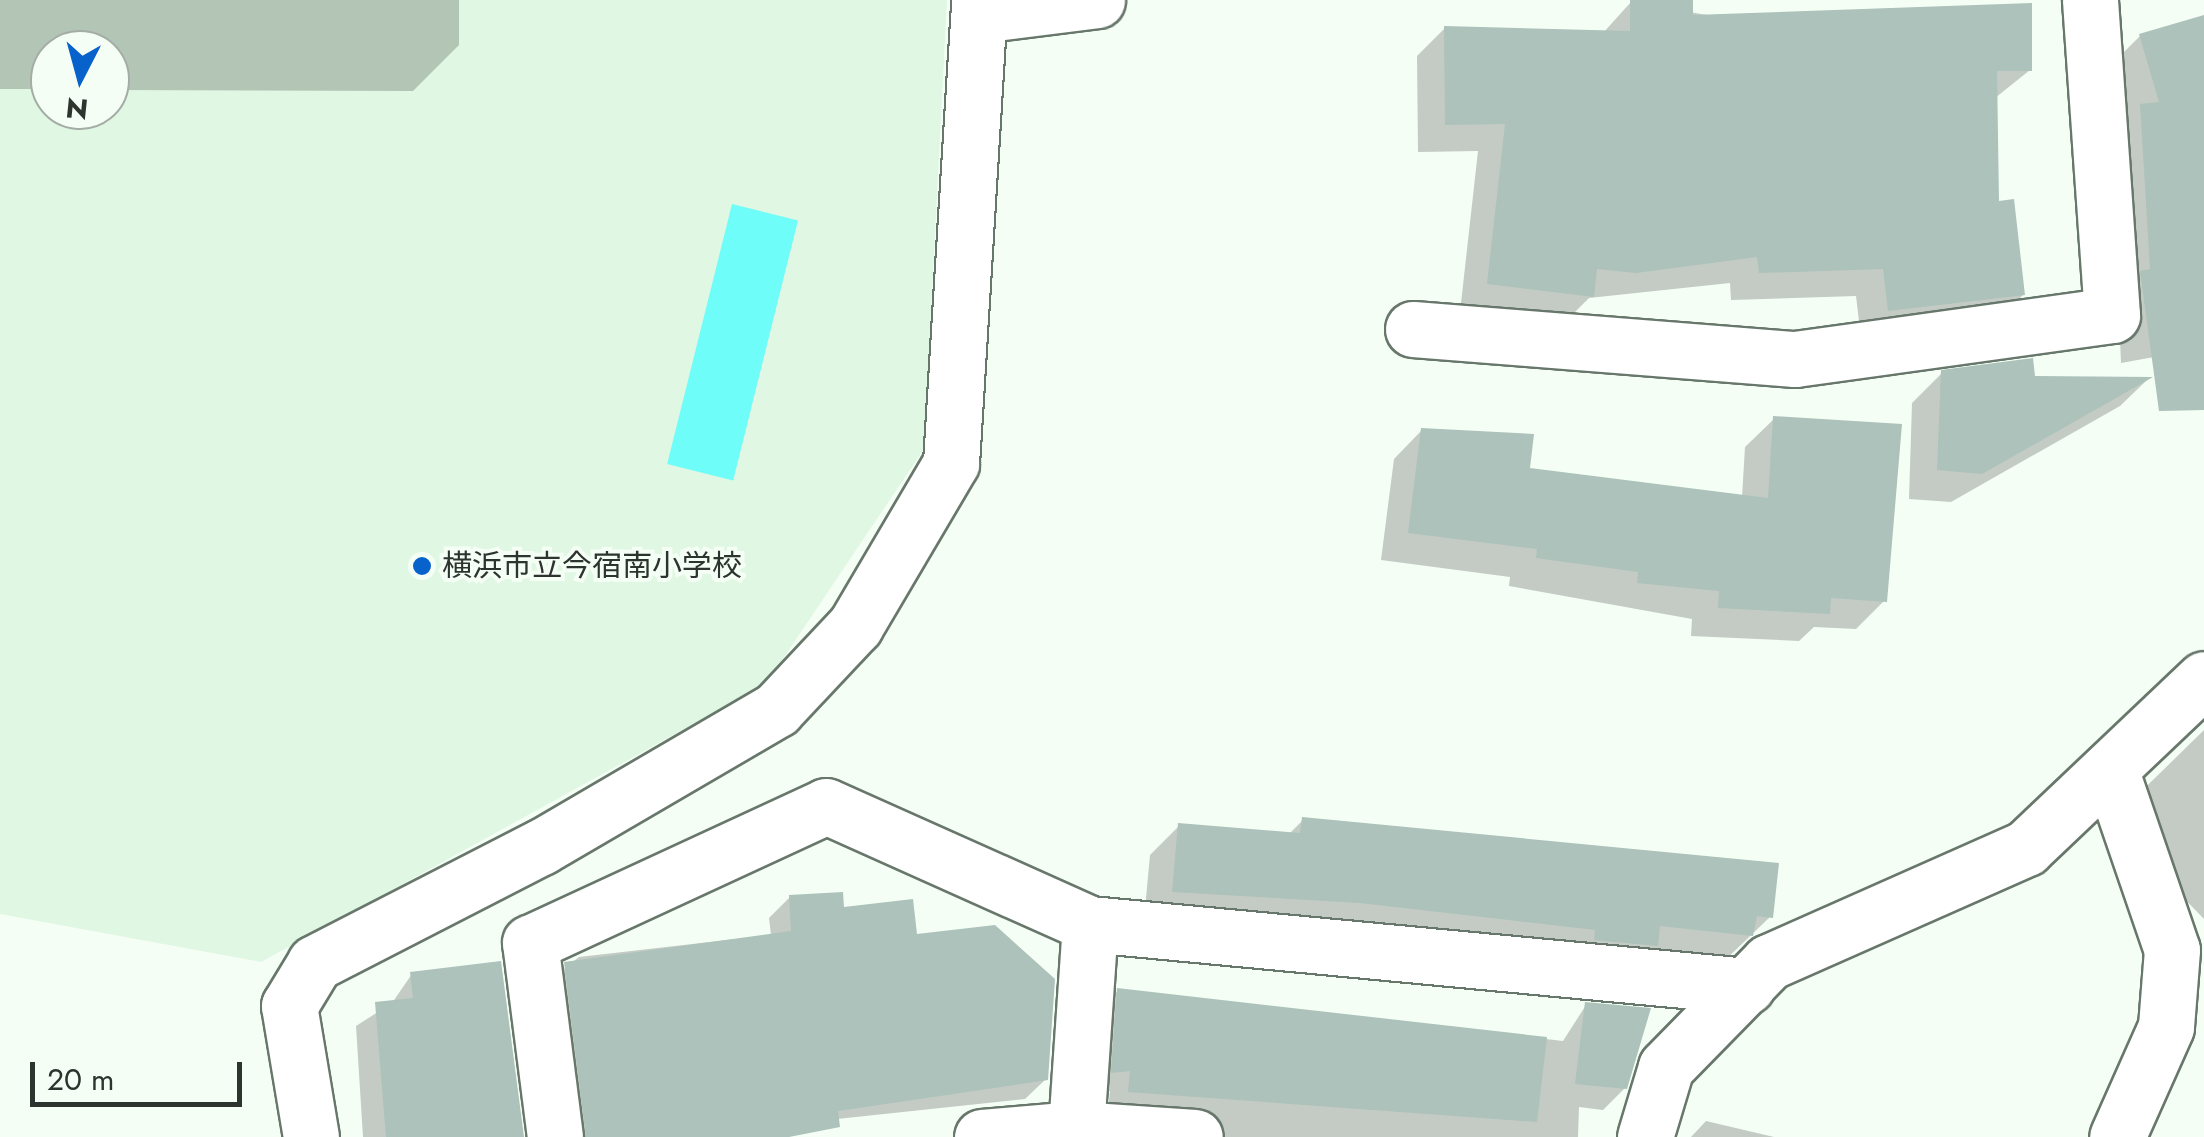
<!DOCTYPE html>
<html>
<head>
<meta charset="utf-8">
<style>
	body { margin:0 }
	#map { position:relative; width:2204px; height:1137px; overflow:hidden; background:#f4fef5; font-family:Jost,"Noto Sans JP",sans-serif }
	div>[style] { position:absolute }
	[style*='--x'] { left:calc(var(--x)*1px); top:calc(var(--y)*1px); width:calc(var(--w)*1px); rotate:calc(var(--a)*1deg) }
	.built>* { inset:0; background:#e0f7e3 }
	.water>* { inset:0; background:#6ffdf9; transform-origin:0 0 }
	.shadow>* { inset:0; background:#0003 }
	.building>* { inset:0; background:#acc2ba }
	.roads { filter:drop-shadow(2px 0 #68776b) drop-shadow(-2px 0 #68776b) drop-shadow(0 2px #68776b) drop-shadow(0 -2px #68776b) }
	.minor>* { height:55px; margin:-27.5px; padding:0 27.5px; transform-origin:27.5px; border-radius:27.5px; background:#fff }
	.dots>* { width:28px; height:28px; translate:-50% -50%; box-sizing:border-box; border:5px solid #f4fef5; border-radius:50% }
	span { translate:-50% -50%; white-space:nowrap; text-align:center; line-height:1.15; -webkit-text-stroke:8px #f4fef5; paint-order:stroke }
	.poi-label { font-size:30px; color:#2d332e }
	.left { translate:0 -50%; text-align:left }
	.north { position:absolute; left:30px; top:30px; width:100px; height:100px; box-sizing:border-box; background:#f4fef5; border:2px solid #a4ada5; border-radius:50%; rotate:186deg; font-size:28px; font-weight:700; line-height:40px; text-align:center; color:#2d332e }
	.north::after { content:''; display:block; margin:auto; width:35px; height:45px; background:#0862cb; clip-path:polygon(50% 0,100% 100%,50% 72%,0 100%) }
	.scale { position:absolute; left:30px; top:1062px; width:212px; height:45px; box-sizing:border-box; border:5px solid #2d332e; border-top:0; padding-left:12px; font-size:30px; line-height:35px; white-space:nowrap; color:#2d332e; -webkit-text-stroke:8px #f4fef5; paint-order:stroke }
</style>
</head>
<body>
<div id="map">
	<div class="built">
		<i style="clip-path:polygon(evenodd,0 0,947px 0,924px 449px,766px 684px,261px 962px,0 914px,0 0,50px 50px,110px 50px,110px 110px,50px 110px,50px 50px)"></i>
	</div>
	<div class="water">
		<i style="left:732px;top:204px;width:68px;height:268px;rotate:14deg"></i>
	</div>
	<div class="shadow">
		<i style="clip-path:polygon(0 0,459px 0,459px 45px,413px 91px,110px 90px,110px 50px,50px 50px,50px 89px,0 89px)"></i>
		<i style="clip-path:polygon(1631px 2px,2030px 70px,1995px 98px,1997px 204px,2023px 295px,1995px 323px,1861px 338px,1856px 296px,1731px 300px,1730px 283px,1589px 298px,1563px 324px,1460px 312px,1478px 151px,1418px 152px,1417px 56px,1445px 28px,1603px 33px)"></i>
		<i style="clip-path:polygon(2204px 17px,2204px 348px,2121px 363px,2112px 136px,2127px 121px,2110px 66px,2140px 36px)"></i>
		<i style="clip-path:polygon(1942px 373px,2033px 379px,2147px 380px,2120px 406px,1951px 502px,1909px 499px,1912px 403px)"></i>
		<i style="clip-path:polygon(1774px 419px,1884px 601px,1856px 629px,1814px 627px,1799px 641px,1691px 636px,1692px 619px,1509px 586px,1510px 577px,1381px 560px,1394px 459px,1422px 430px,1527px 470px,1742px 497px,1745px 447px)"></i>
		<i style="clip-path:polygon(2204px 730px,2204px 919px,2110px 822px)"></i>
		<i style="clip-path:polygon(1303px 820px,1776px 865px,1771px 916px,1721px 964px,1144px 920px,1150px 855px,1179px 826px,1288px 835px)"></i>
		<i style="clip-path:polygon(790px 897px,915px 936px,1046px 1079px,1025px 1099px,668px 1137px,564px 1137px,544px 985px,579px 957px,771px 935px,769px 918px)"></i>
		<i style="clip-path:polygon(412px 974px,521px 1137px,363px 1137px,356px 1026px,392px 1003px)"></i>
		<i style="clip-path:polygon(1118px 991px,1563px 1041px,1586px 1005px,1625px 1088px,1603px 1110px,1579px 1107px,1578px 1137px,1205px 1137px,1200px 1111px,1107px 1120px,1110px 1091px,1093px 1093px,1096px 1012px)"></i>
		<i style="clip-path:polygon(1706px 1121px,1774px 1137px,1691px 1137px)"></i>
	</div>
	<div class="building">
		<i style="clip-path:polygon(1630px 0,1693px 0,1693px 15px,2032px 3px,2032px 71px,1997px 71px,1999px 201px,2014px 199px,2025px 295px,1888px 311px,1883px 269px,1759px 273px,1757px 257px,1636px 273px,1597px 269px,1594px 297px,1487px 284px,1505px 124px,1445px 125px,1444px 26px,1630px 31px)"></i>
		<i style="clip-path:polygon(2204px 15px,2204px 410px,2159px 411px,2140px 271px,2150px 269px,2140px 104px,2159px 102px,2139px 34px)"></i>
		<i style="clip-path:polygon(2033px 358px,2035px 376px,2153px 377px,1982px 474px,1937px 470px,1941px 370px)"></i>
		<i style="clip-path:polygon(1773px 416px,1902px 424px,1887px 602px,1831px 598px,1830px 614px,1718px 608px,1719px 591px,1637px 583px,1638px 572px,1536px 558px,1537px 549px,1408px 533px,1421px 428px,1534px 434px,1530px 468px,1768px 498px)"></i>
		<i style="clip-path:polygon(1302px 817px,1779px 863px,1773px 918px,1757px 916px,1753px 936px,1660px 926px,1658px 946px,1594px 940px,1595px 930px,1360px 903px,1172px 892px,1178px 823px,1300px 833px)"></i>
		<i style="clip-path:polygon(843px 892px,844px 907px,913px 899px,917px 934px,995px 925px,1055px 979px,1048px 1080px,838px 1111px,840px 1127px,789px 1137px,586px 1137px,564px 962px,791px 931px,789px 895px)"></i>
		<i style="clip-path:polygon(501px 961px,524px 1137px,386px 1137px,375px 1002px,413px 998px,410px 972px)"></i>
		<i style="clip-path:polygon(1117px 988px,1547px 1037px,1537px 1122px,1128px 1092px,1130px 1071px,1111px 1073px)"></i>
		<i style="clip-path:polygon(1585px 1002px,1651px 1008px,1627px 1089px,1575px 1084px)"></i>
	</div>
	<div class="roads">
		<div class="minor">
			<i style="--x:979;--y:15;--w:119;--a:-7.2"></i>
			<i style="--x:1413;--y:329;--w:383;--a:4.5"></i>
			<i style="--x:1795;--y:359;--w:320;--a:-7.9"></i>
			<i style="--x:2112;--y:315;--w:316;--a:-94"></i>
			<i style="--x:2110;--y:769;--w:191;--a:71.1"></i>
			<i style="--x:2172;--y:950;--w:77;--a:94.5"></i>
			<i style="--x:2166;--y:1027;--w:120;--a:114"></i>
			<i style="--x:1076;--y:1129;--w:205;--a:-86.1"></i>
			<i style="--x:311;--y:1137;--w:133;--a:-99.5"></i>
			<i style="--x:289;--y:1006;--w:50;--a:-58.8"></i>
			<i style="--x:315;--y:963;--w:254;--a:-27.2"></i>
			<i style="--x:541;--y:847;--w:273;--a:-30.3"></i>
			<i style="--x:777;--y:709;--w:114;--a:-46.8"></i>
			<i style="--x:855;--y:626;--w:189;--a:-59.5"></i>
			<i style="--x:951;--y:463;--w:464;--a:-86.5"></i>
			<i style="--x:555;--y:1137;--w:196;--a:-97.3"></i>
			<i style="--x:530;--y:943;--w:326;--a:-24.8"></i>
			<i style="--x:826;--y:806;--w:289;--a:24.1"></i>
			<i style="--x:1090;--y:924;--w:660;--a:5.39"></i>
			<i style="--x:982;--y:1137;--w:94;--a:-4.9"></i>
			<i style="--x:1076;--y:1129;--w:119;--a:3.8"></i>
			<i style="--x:1645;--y:1137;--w:73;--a:-73.3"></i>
			<i style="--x:1666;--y:1067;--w:147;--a:-45.6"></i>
			<i style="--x:1769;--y:962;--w:281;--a:-23.9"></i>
			<i style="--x:2026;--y:848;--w:245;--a:-43.5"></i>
		</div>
	</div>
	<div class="dots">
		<i style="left:422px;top:566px;background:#0862cb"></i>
	</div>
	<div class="poi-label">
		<span class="left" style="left:442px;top:566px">横浜市立今宿南小学校</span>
	</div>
	<div class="north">N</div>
	<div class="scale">20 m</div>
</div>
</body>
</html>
